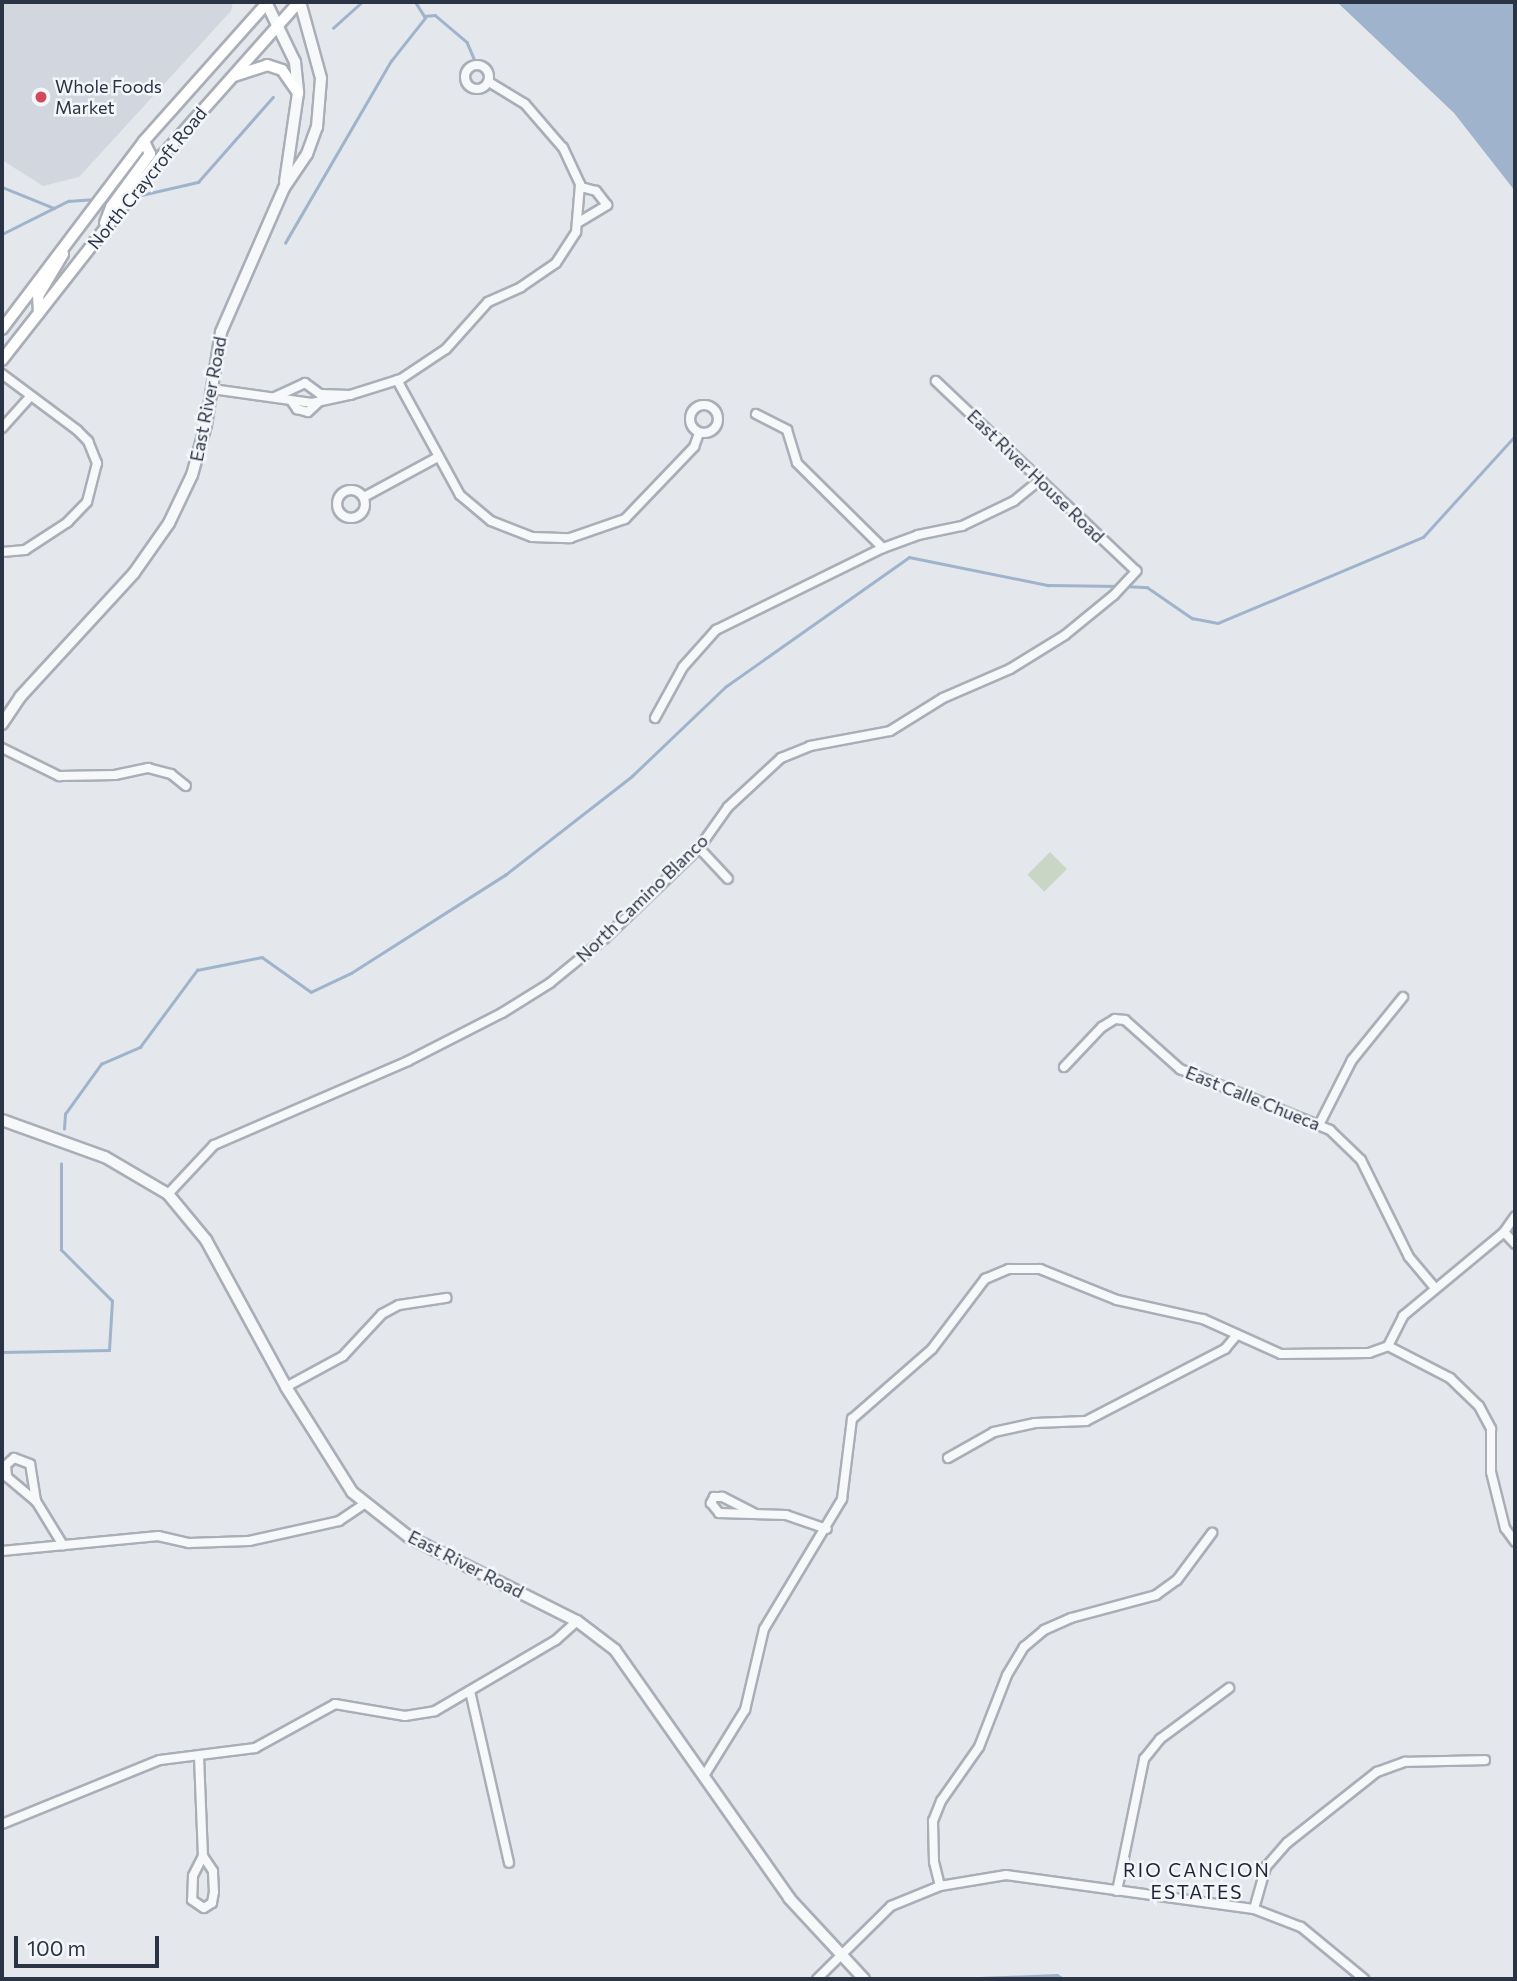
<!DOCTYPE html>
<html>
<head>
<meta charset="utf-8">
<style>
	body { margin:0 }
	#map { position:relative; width:1517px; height:1981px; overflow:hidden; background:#e4e7ec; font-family:Commissioner,sans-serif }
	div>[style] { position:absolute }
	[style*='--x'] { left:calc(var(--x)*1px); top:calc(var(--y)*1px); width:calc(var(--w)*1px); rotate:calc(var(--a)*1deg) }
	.built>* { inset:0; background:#d2d6de }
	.green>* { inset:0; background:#c9d6c5; transform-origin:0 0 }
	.water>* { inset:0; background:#9fb4cc }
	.stream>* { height:2.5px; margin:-1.25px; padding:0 1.25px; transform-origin:1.25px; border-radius:1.25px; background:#9fb4cc }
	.roads { filter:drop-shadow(2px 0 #a9aeb7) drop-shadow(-2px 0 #a9aeb7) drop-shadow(0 2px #a9aeb7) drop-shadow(0 -2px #a9aeb7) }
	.minor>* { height:8px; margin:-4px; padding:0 4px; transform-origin:4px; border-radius:4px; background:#f7f8fa }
	.minor>.ring { margin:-4px; padding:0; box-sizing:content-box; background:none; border:8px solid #f7f8fa; border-radius:50% }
	.tertiary>* { height:10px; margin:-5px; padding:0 5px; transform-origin:5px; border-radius:5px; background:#f7f8fa }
	.secondary>* { height:10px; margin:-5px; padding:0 5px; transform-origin:5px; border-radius:5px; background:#fff }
	.dots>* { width:19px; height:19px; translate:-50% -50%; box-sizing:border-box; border:4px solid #f4f6f9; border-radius:50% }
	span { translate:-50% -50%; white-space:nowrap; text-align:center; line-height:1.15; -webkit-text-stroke:5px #f4f6f9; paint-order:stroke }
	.poi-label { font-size:18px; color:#2b3445 }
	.left { translate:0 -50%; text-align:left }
	.street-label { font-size:18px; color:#2b3445 }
	.neighbourhood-label { font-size:19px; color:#1d2536; letter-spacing:2px }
	.frame { position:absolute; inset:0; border:4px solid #2b3445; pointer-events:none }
	.scale { position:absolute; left:14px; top:1936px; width:145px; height:32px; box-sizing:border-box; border:4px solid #2b3445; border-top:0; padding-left:9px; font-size:21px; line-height:24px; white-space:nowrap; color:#2b3445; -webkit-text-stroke:5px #f4f6f9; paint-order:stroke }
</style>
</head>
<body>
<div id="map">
	<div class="built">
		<i style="clip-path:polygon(2px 2px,233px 2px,231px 11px,79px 177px,43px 186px,2px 160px)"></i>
	</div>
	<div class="green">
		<i style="left:1050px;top:852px;width:24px;height:32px;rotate:45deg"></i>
	</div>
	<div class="water">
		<i style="clip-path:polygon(1337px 2px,1515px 2px,1515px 191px,1454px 113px)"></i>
	</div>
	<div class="stream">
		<i style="--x:424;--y:16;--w:11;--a:-5"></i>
		<i style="--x:435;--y:15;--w:42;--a:40.2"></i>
		<i style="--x:467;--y:42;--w:21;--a:67"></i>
		<i style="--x:333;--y:28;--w:39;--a:-42"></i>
		<i style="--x:2;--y:187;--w:56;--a:22"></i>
		<i style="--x:137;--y:196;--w:63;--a:-12.9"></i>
		<i style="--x:198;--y:182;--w:113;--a:-48.6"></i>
		<i style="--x:2;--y:234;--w:74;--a:-26.6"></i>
		<i style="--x:68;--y:201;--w:27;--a:-4"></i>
		<i style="--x:285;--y:243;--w:211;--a:-59.8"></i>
		<i style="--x:391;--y:61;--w:55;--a:-51.7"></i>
		<i style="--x:425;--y:18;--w:19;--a:-122"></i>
		<i style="--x:1125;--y:586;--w:22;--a:3"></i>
		<i style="--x:1147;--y:587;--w:55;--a:34.6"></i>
		<i style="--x:1192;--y:618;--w:26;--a:11"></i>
		<i style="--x:1218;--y:623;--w:222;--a:-22.8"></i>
		<i style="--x:1423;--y:537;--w:137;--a:-47.7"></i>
		<i style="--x:64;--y:1129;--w:15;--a:-86"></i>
		<i style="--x:65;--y:1114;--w:62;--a:-54.2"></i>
		<i style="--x:101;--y:1064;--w:43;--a:-23.6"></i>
		<i style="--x:140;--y:1047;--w:96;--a:-53.5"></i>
		<i style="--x:197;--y:970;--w:66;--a:-11.3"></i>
		<i style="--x:262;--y:957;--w:60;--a:35.5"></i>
		<i style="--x:311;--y:992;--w:44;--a:-25.4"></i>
		<i style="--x:351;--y:973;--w:183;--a:-32.5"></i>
		<i style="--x:505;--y:875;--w:161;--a:-37.9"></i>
		<i style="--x:632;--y:776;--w:129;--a:-43.7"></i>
		<i style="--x:725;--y:687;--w:225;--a:-35.2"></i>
		<i style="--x:909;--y:557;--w:142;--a:11.4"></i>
		<i style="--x:1048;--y:585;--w:71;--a:0.8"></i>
		<i style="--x:2;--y:1352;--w:107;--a:-1.1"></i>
		<i style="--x:109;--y:1350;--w:49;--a:-86.5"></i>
		<i style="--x:112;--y:1301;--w:72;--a:-135"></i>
		<i style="--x:61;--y:1250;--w:86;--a:-90"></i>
		<i style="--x:954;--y:1979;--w:103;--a:-2.2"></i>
		<i style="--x:1057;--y:1975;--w:8;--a:30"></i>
	</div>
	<div class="roads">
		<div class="minor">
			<i class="ring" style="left:465px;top:65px;width:16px;height:16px"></i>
			<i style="--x:579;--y:222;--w:33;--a:-31"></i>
			<i style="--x:607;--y:205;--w:18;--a:-128"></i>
			<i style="--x:596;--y:191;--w:16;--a:-165"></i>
			<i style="--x:2;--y:374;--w:94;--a:36.7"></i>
			<i style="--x:77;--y:430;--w:16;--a:45"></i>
			<i style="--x:88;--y:441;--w:24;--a:68"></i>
			<i style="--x:97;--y:463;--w:40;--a:104.4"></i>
			<i style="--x:87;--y:502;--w:28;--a:134"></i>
			<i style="--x:68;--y:522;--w:51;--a:146.9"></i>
			<i style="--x:25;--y:550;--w:23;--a:175"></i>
			<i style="--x:397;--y:380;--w:131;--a:61.3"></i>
			<i style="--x:460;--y:495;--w:40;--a:40"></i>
			<i style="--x:491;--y:521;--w:44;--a:21.3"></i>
			<i style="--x:532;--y:537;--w:38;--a:2"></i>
			<i style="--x:570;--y:538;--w:58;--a:-19.1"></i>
			<i style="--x:625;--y:519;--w:100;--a:-46.2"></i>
			<i style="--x:694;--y:447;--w:15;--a:-70"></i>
			<i style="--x:212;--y:389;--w:101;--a:8"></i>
			<i style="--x:312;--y:403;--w:39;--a:-12"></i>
			<i style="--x:350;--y:395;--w:30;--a:-178"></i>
			<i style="--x:350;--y:395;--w:53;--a:-17.4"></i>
			<i style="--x:401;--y:379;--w:54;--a:-33.7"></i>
			<i style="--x:446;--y:349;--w:63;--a:-48.2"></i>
			<i style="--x:488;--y:302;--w:36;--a:-24"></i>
			<i style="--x:521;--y:287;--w:42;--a:-34.4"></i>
			<i style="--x:556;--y:263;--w:37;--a:-57"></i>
			<i style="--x:576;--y:232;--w:48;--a:-85.2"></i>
			<i style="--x:580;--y:184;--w:40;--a:-115"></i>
			<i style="--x:563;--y:148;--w:58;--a:-130.8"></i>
			<i style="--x:525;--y:104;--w:42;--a:-148.6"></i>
			<i style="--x:275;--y:397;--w:33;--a:-25"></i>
			<i style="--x:305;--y:383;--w:19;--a:36"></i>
			<i style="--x:292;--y:402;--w:9;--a:54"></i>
			<i style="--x:297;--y:409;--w:11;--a:15"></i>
			<i style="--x:308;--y:412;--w:16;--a:-43"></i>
			<i class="ring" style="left:690px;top:405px;width:20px;height:20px"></i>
			<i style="--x:756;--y:414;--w:35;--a:27"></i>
			<i style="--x:787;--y:430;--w:34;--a:73"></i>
			<i style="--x:797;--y:463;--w:121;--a:44.7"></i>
			<i style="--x:2;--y:428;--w:40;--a:-48"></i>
			<i class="ring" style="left:337px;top:490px;width:20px;height:20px"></i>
			<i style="--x:364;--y:497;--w:82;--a:-28.4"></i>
			<i style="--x:655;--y:718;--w:58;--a:-61.2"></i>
			<i style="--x:683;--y:667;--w:50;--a:-48.3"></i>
			<i style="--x:716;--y:630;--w:186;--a:-26.2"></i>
			<i style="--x:883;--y:548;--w:37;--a:-20"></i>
			<i style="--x:918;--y:535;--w:45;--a:-11.6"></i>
			<i style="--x:962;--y:526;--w:58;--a:-25.7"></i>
			<i style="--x:1014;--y:501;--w:35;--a:-39"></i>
			<i style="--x:2;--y:748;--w:64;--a:26.2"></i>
			<i style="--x:59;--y:776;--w:56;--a:-1"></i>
			<i style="--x:115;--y:775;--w:34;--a:-12"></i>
			<i style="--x:148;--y:768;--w:24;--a:15"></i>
			<i style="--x:171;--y:774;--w:19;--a:39"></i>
			<i style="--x:699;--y:848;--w:42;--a:46.9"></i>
			<i style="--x:1064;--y:1067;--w:55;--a:-46.5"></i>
			<i style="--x:1102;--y:1027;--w:15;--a:-32"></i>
			<i style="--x:1115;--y:1019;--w:10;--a:6"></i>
			<i style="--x:1125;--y:1020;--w:74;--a:41.7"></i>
			<i style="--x:1180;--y:1069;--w:162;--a:22.1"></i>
			<i style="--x:1330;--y:1130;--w:43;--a:44.1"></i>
			<i style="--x:1361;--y:1160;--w:108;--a:63.7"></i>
			<i style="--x:1409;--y:1257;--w:39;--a:50"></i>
			<i style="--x:1319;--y:1125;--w:73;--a:-63.1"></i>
			<i style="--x:1352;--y:1060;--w:81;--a:-51"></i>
			<i style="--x:168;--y:1194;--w:67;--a:-46.8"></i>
			<i style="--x:214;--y:1145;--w:211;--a:-23.4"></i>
			<i style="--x:408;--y:1061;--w:106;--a:-27.1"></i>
			<i style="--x:502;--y:1013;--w:57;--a:-32"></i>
			<i style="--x:550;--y:983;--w:70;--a:-39.2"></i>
			<i style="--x:604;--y:939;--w:132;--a:-43.8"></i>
			<i style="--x:699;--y:848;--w:50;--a:-54.7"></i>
			<i style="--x:728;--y:807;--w:72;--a:-42.8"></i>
			<i style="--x:781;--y:758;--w:31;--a:-22"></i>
			<i style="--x:810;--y:746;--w:81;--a:-10.6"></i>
			<i style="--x:890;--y:731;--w:62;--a:-31.9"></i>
			<i style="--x:943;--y:698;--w:73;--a:-23.4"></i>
			<i style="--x:1010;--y:669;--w:65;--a:-31.7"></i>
			<i style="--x:1065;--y:635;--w:63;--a:-39.2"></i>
			<i style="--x:1114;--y:595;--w:33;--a:-47"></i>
			<i style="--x:1136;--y:571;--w:276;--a:-136.5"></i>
			<i style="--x:1504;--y:1232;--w:16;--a:47"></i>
			<i style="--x:1388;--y:1346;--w:70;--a:27.3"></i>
			<i style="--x:1450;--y:1378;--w:40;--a:44"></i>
			<i style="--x:1479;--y:1406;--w:26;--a:62"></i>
			<i style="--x:1491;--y:1429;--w:43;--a:90"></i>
			<i style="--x:1491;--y:1472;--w:58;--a:76"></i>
			<i style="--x:1505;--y:1528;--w:17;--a:54"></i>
			<i style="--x:286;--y:1387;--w:65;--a:-28.5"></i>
			<i style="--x:343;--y:1356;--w:57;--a:-47.1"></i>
			<i style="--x:382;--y:1314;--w:19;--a:-28"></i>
			<i style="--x:399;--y:1305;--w:48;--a:-8.5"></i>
			<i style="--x:948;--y:1458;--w:53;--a:-29.5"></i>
			<i style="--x:994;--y:1432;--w:42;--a:-12.4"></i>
			<i style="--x:1035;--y:1423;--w:51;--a:-2.2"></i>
			<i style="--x:1086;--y:1421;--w:157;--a:-27.4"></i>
			<i style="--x:1225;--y:1349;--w:17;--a:-50"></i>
			<i style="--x:36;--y:1501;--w:37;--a:-99"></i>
			<i style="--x:30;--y:1464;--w:17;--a:-159"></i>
			<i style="--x:14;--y:1458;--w:11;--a:139"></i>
			<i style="--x:6;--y:1465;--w:12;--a:85"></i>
			<i style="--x:7;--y:1477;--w:38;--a:40"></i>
			<i style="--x:36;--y:1501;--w:52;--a:58.5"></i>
			<i style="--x:754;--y:1513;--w:36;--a:-153"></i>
			<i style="--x:722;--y:1497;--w:8;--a:180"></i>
			<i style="--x:714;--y:1497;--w:7;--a:117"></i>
			<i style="--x:711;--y:1503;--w:13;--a:51"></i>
			<i style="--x:719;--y:1513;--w:67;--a:1.7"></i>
			<i style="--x:786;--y:1515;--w:43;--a:18.9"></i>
			<i style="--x:2;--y:1551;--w:157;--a:-5.5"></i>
			<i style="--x:158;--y:1536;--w:32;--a:13"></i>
			<i style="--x:189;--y:1543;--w:60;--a:-1.9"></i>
			<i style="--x:249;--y:1541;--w:92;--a:-12.5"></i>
			<i style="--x:339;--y:1521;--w:30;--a:-34"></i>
			<i style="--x:470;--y:1691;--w:176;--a:77.2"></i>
			<i style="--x:199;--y:1757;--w:99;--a:87.7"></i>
			<i style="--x:203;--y:1856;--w:22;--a:117"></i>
			<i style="--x:193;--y:1876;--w:24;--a:92"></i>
			<i style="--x:192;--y:1900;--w:14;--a:34"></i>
			<i style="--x:204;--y:1908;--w:9;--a:-32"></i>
			<i style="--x:212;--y:1903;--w:11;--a:-80"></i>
			<i style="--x:214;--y:1892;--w:21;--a:-93"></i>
			<i style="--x:213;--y:1871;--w:18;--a:-124"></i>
			<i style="--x:704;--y:1776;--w:78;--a:-58.2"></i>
			<i style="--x:745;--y:1710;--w:83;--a:-76.8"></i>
			<i style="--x:764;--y:1629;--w:152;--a:-59"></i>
			<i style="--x:842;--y:1499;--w:81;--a:-82.9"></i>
			<i style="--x:852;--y:1419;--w:106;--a:-41.2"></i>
			<i style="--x:932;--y:1349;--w:88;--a:-52.9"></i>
			<i style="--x:985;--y:1279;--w:26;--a:-23"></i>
			<i style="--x:1009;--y:1269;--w:31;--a:0"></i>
			<i style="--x:1040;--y:1269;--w:83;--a:21.9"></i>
			<i style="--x:1117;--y:1300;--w:88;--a:12.5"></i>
			<i style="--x:1203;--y:1319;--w:85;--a:24.2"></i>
			<i style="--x:1281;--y:1354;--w:88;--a:-0.7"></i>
			<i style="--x:1369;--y:1353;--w:20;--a:-20"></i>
			<i style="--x:1388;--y:1346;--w:34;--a:-63"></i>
			<i style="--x:1403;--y:1316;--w:131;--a:-39.7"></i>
			<i style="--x:1504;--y:1232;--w:19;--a:-55"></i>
			<i style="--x:2;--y:1824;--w:170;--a:-22.1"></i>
			<i style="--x:160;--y:1760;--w:96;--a:-7.2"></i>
			<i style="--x:255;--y:1748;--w:91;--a:-28.8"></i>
			<i style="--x:335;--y:1704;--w:71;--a:9.7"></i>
			<i style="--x:405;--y:1716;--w:30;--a:-9"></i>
			<i style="--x:435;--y:1711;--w:140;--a:-30.4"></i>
			<i style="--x:556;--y:1640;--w:28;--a:-42"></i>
			<i style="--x:940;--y:1886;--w:25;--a:-104"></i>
			<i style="--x:934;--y:1862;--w:41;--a:-91.4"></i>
			<i style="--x:933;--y:1821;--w:22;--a:-68"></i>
			<i style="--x:941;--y:1801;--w:66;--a:-54.9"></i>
			<i style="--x:979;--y:1747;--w:77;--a:-68.7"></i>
			<i style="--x:1007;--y:1675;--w:33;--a:-59"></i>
			<i style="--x:1024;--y:1647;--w:26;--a:-40"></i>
			<i style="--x:1044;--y:1630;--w:30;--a:-24"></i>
			<i style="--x:1071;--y:1618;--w:88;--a:-15.1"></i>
			<i style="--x:1156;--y:1595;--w:26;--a:-36"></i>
			<i style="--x:1177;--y:1580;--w:59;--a:-53.3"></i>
			<i style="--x:1117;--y:1891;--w:135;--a:-78.4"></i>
			<i style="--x:1144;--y:1759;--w:26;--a:-51"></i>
			<i style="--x:1160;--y:1739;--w:86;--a:-36.5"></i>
			<i style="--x:1254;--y:1909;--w:44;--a:-74.1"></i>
			<i style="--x:1266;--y:1867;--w:32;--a:-49"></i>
			<i style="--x:1287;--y:1843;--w:115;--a:-38.3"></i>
			<i style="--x:1377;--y:1772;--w:30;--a:-20"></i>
			<i style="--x:1405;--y:1762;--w:80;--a:-1.4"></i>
			<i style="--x:817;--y:1979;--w:104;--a:-44.6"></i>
			<i style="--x:891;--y:1906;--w:53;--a:-22.2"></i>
			<i style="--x:940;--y:1886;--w:67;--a:-9.5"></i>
			<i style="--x:1006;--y:1875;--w:250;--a:7.8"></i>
			<i style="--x:1254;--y:1909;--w:50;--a:21"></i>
			<i style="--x:1301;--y:1927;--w:82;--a:39.5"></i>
		</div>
		<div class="tertiary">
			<i style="--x:266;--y:2;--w:67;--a:64.2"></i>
			<i style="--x:295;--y:62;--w:31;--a:84"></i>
			<i style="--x:298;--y:93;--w:90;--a:98.3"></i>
			<i style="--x:2;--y:724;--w:32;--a:-56"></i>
			<i style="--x:20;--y:697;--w:168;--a:-47.4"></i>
			<i style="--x:134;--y:573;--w:61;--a:-55"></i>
			<i style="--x:169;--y:523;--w:53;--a:-64.4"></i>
			<i style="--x:192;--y:475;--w:52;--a:-74.4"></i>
			<i style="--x:206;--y:425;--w:94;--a:-80.8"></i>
			<i style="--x:221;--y:332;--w:157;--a:-66.4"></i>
			<i style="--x:284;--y:188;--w:41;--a:-55.9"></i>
			<i style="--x:307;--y:154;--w:29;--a:-70"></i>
			<i style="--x:317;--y:127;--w:49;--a:-85.3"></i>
			<i style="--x:321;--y:78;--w:79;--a:-105.4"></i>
			<i style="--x:2;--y:1120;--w:109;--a:19.8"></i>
			<i style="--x:105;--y:1157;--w:73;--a:30.4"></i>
			<i style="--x:168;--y:1194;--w:60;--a:50.4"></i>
			<i style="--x:206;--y:1240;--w:167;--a:61.4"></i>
			<i style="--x:286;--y:1387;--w:124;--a:57.8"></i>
			<i style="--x:352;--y:1492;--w:73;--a:38.3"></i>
			<i style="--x:409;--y:1537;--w:188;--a:26.6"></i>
			<i style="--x:577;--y:1621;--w:48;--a:37.3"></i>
			<i style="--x:615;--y:1650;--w:303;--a:54.9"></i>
			<i style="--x:789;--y:1898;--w:110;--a:47.2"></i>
		</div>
		<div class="secondary">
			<i style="--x:234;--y:76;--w:35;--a:-18"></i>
			<i style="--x:267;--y:65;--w:16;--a:18"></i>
			<i style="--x:282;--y:70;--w:28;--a:55"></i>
			<i style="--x:105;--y:223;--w:17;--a:-69"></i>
			<i style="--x:111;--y:207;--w:66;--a:-53.7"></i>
			<i style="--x:150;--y:154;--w:14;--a:-115"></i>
			<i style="--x:39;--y:313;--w:17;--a:-93"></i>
			<i style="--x:38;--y:296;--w:49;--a:-59.2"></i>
			<i style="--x:2;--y:329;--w:236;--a:-52.9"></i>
			<i style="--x:144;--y:141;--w:186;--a:-48.3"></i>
			<i style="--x:2;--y:360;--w:261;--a:-51.9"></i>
			<i style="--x:163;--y:155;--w:205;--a:-48.4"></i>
		</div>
	</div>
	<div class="dots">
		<i style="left:41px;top:97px;background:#d1495b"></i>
	</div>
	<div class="poi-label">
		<span class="left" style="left:55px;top:97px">Whole Foods<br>Market</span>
	</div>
	<div class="street-label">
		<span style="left:147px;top:178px;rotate:-51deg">North Craycroft Road</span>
		<span style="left:208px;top:399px;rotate:-79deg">East River Road</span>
		<span style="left:1036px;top:476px;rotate:44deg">East River House Road</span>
		<span style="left:642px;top:898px;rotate:-44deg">North Camino Blanco</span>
		<span style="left:1253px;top:1098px;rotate:22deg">East Calle Chueca</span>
		<span style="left:466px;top:1564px;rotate:27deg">East River Road</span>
	</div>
	<div class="neighbourhood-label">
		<span style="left:1197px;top:1881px">RIO CANCION<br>ESTATES</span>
	</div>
	<div class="frame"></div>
	<div class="scale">100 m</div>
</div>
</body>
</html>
